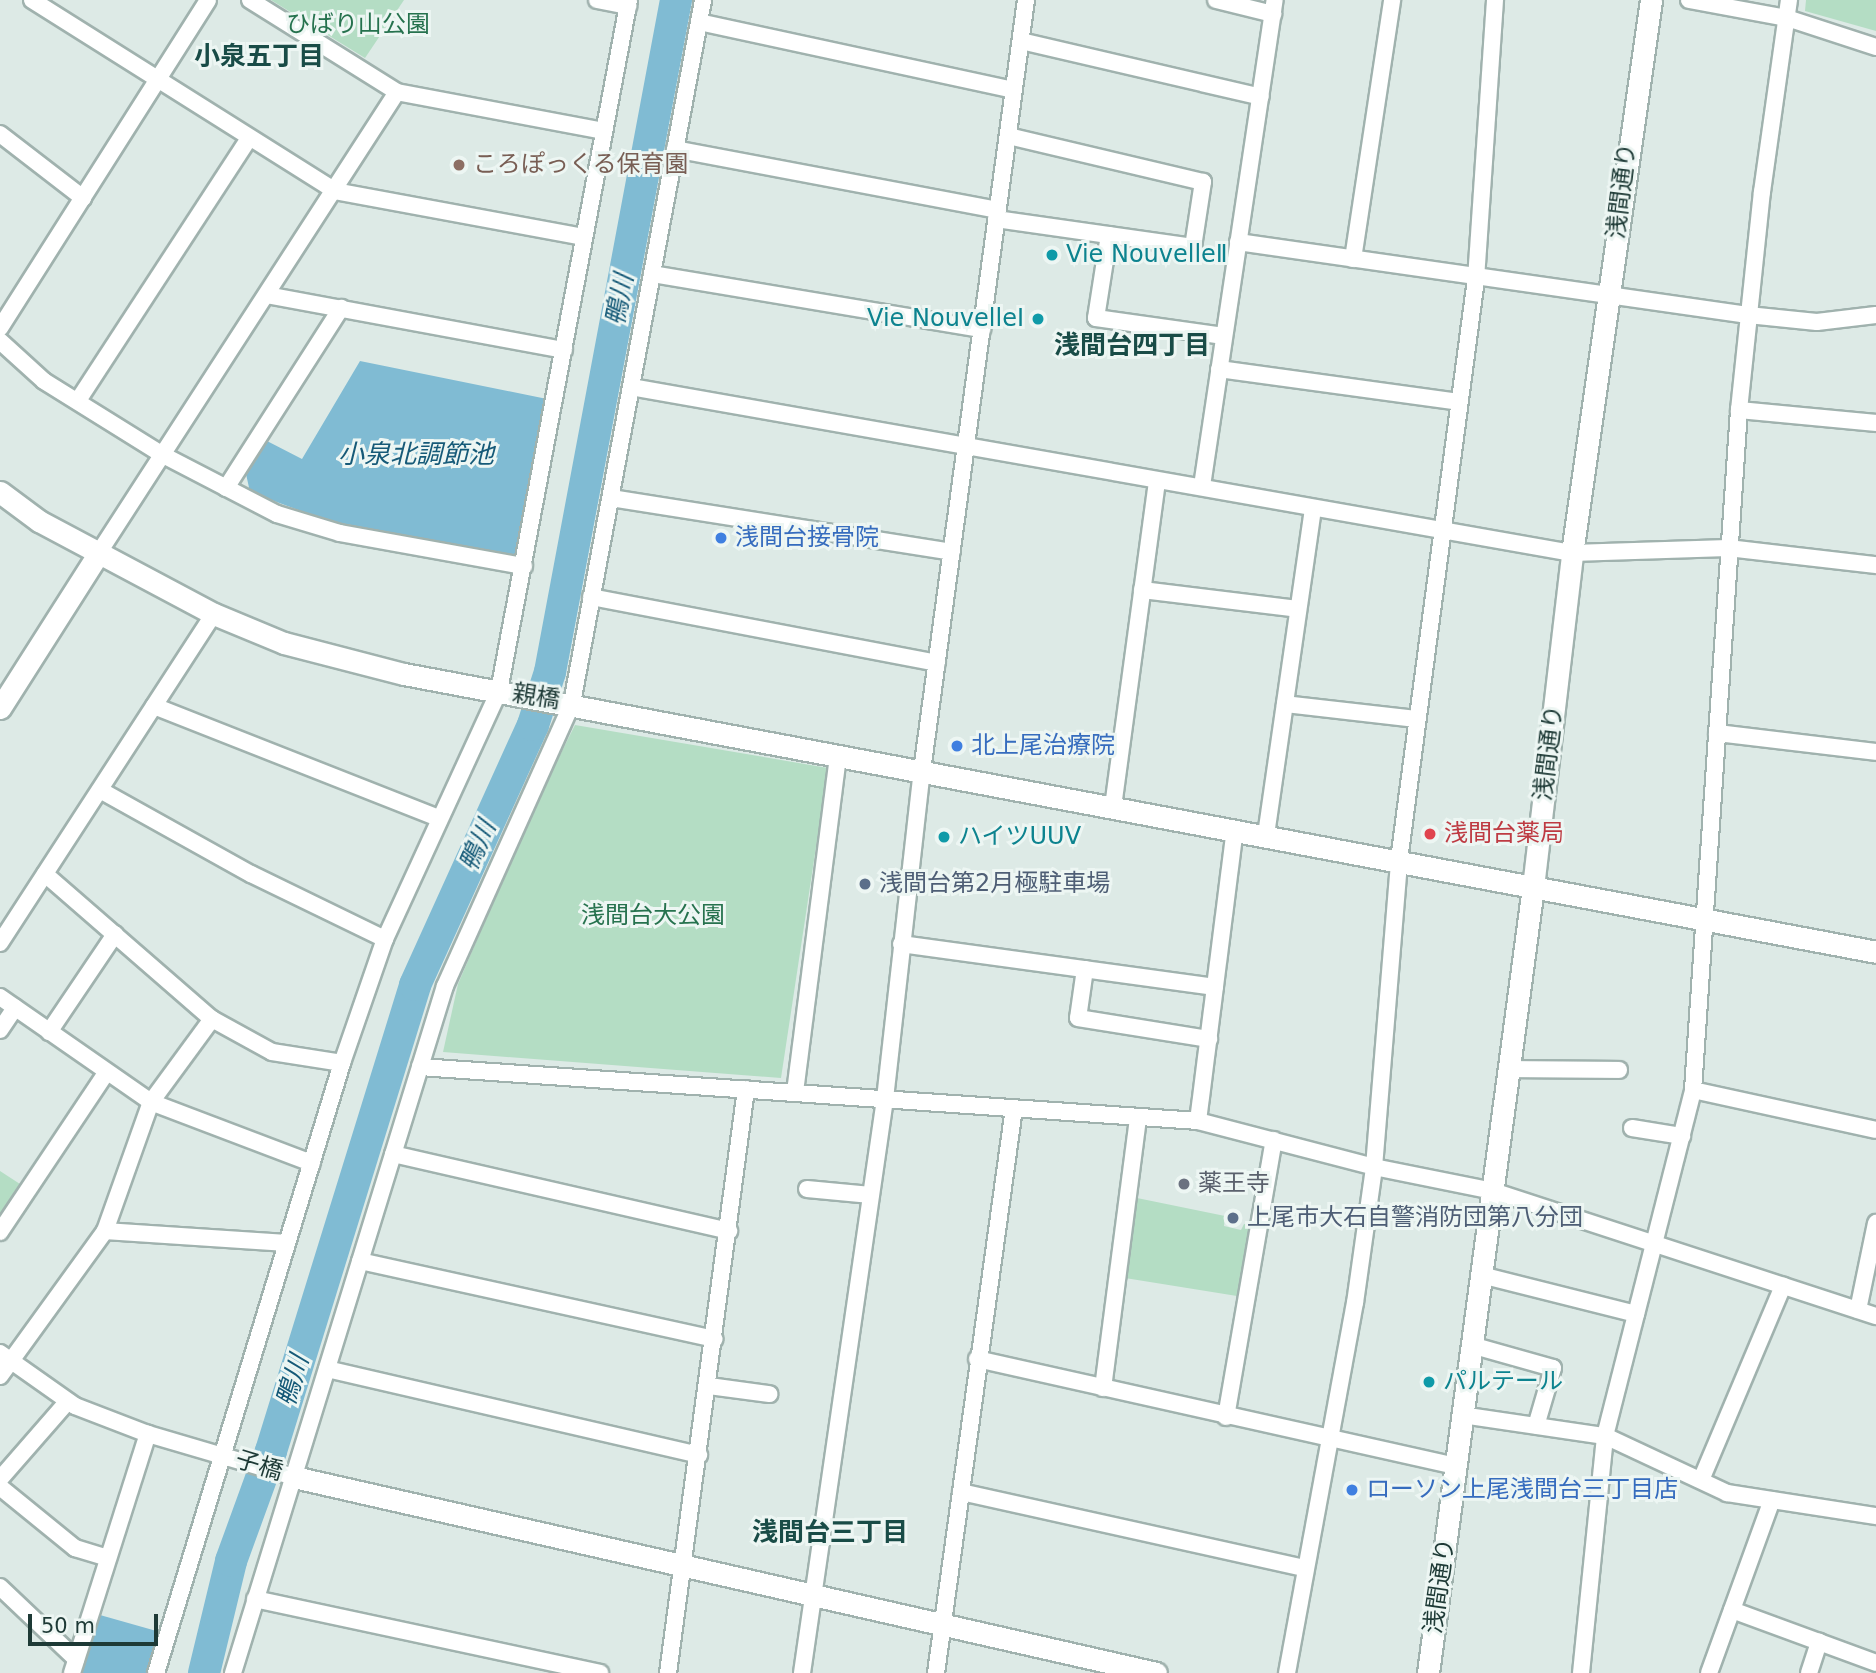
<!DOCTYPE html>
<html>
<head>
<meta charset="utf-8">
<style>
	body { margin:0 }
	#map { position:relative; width:1876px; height:1673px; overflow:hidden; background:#ddeae6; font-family:"DejaVu Sans","Noto Sans JP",sans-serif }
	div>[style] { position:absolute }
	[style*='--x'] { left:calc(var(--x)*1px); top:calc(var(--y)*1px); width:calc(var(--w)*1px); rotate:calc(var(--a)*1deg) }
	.green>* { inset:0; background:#b4ddc4 }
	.water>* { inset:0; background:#80bbd3 }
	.river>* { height:32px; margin:-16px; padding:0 16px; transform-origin:16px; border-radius:16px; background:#80bbd3 }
	.roads { filter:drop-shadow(2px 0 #a0b2ae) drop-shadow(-2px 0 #a0b2ae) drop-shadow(0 2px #a0b2ae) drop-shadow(0 -2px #a0b2ae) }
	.minor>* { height:16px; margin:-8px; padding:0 8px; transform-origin:8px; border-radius:8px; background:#fff }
	.tertiary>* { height:21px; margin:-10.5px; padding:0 10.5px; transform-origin:10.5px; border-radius:10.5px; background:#fff }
	.dots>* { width:19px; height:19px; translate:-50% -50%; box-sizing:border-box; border:4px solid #edf6f3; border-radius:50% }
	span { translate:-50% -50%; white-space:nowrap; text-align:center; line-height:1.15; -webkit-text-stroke:6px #edf6f3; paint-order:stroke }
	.park-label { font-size:24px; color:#26724e }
	.education-label { font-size:24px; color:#785e54 }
	.left { translate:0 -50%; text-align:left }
	.street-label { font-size:24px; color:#1e3a36 }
	.culture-label { font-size:24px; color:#0d838f }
	.right { translate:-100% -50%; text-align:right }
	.shop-label { font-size:24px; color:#366cbe }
	.health-label { font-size:24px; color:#be3a42 }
	.service-label { font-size:24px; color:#4e5e75 }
	.worship-label { font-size:24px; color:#5b616d }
	.neighbourhood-label { font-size:26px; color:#194c47; font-weight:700 }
	.water-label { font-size:26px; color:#165a78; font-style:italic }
	.scale { position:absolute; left:28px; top:1614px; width:130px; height:32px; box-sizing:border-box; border:4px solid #1e3a36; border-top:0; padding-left:9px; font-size:21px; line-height:24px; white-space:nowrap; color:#1e3a36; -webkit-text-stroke:5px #edf6f3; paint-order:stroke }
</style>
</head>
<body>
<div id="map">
	<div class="green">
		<i style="clip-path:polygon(271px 0,404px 0,365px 58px)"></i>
		<i style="clip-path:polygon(1806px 0,1876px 0,1876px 31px,1805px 11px)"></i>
		<i style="clip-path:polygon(575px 725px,828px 768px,781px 1078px,443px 1052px,458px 984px,536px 803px)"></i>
		<i style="clip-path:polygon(0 1171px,20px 1184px,0 1214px)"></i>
		<i style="clip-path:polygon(1137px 1198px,1225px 1216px,1224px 1226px,1241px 1230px,1244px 1224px,1250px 1225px,1237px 1296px,1125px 1278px)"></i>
	</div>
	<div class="water">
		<i style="clip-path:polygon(360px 361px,547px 399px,523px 547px,512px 556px,325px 520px,250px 492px,246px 474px,267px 441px,302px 459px)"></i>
		<i style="clip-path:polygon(100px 1615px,160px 1632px,147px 1673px,81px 1673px)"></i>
	</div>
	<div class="river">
		<i style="--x:204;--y:1673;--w:115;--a:-76.4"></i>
		<i style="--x:231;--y:1561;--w:117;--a:-70"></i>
		<i style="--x:271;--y:1451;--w:488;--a:-72.8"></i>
		<i style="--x:415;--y:985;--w:286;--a:-65.6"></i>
		<i style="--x:533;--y:725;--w:56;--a:-72.2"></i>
		<i style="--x:550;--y:672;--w:684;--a:-79.38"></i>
	</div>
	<div class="roads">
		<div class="minor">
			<i style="--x:32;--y:0;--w:358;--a:32.2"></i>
			<i style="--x:335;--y:191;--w:251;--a:10.5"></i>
			<i style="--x:250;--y:0;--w:173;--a:32"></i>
			<i style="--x:397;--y:92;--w:210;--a:10.7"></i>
			<i style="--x:597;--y:0;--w:32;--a:11"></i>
			<i style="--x:1216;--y:0;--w:59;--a:13.8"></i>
			<i style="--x:1689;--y:0;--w:100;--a:10.4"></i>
			<i style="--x:1787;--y:18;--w:94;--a:18"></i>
			<i style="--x:699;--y:22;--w:322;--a:12.2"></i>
			<i style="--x:1021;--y:41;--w:246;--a:13.1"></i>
			<i style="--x:0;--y:134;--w:105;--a:37.6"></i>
			<i style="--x:675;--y:149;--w:328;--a:10.7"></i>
			<i style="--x:996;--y:219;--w:199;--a:8.1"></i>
			<i style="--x:1193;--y:247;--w:66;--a:-81.3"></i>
			<i style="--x:1203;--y:182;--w:200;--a:-166.7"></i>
			<i style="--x:1109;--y:235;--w:84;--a:98.9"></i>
			<i style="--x:1096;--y:318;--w:129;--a:8"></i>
			<i style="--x:1238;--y:242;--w:515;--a:8.15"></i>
			<i style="--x:1748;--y:315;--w:69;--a:5.8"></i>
			<i style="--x:1817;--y:322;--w:59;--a:-6.8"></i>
			<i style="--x:1353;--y:259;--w:262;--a:-81.4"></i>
			<i style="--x:652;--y:274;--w:335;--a:9.5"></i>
			<i style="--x:267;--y:295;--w:302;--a:10.5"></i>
			<i style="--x:0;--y:328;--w:388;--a:-57.6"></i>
			<i style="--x:0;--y:341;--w:59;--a:42.3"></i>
			<i style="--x:44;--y:381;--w:140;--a:31.9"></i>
			<i style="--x:163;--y:455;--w:128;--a:27.4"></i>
			<i style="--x:277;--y:514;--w:66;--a:16.8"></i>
			<i style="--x:340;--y:533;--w:187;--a:10.2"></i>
			<i style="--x:1219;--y:369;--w:242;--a:7.8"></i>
			<i style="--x:631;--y:387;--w:956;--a:10"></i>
			<i style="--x:1572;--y:553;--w:156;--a:-1.8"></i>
			<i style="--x:1728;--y:548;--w:149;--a:6.6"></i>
			<i style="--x:79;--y:399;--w:311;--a:-56.9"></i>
			<i style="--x:1739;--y:410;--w:138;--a:5.4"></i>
			<i style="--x:1202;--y:486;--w:491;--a:-81.5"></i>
			<i style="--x:226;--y:488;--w:214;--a:-57.4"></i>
			<i style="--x:611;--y:498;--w:345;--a:9"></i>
			<i style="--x:98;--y:554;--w:550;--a:-57.09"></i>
			<i style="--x:1142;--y:590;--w:157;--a:6.9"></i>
			<i style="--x:591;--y:597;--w:352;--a:10.8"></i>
			<i style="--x:1285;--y:704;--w:133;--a:6.5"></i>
			<i style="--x:154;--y:706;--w:305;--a:21.5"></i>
			<i style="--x:1717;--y:733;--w:160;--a:6.8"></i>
			<i style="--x:100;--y:790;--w:173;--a:29.1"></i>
			<i style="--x:251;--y:874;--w:149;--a:25.9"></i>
			<i style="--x:1113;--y:807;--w:329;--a:-82.3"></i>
			<i style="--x:1266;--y:835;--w:330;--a:-81.8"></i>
			<i style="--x:45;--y:874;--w:221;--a:41"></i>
			<i style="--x:212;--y:1019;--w:68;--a:28.8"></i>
			<i style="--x:272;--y:1052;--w:71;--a:8.9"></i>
			<i style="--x:0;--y:943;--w:392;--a:-57"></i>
			<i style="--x:901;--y:944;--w:317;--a:7.8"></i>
			<i style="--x:1085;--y:969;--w:49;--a:98.1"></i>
			<i style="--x:1078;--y:1018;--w:133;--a:9.1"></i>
			<i style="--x:0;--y:997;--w:184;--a:34.8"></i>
			<i style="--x:151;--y:1102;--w:172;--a:20.8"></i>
			<i style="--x:0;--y:1030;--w:27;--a:-56"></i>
			<i style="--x:49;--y:1032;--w:118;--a:-56"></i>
			<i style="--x:420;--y:1067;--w:780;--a:3.97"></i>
			<i style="--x:1198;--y:1121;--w:182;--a:14.6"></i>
			<i style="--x:1374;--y:1167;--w:121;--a:11.4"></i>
			<i style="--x:1493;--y:1191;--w:403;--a:18.1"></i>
			<i style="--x:1510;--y:1069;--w:109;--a:0.5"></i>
			<i style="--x:1693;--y:1090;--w:187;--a:12.3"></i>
			<i style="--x:795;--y:1092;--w:338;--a:-82.7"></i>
			<i style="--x:1198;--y:1121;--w:294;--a:-82.8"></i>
			<i style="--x:1632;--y:1128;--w:51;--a:9.1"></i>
			<i style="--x:393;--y:1154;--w:345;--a:12.9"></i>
			<i style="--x:807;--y:1189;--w:64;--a:5.4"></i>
			<i style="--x:105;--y:1231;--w:182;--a:3.8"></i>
			<i style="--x:0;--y:1232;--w:191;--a:-56.3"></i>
			<i style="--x:360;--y:1261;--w:363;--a:12.4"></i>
			<i style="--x:1481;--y:1275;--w:160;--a:14.1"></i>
			<i style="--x:1858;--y:1310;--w:89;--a:-78.3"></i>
			<i style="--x:1471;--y:1345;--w:85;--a:15.7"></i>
			<i style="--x:1553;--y:1368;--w:60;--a:106.3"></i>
			<i style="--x:0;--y:1353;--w:92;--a:35.2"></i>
			<i style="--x:75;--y:1406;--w:78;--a:21"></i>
			<i style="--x:148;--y:1434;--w:152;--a:16.4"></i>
			<i style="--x:977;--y:1359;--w:491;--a:12.6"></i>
			<i style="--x:327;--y:1369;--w:382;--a:13"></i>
			<i style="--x:0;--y:1376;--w:179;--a:-54.1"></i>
			<i style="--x:105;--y:1231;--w:137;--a:-70.4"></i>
			<i style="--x:151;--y:1102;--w:103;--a:-53.7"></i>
			<i style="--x:709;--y:1386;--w:61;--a:7.6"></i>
			<i style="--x:1103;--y:1388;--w:273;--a:-82.6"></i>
			<i style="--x:1462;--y:1415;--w:145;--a:8.4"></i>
			<i style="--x:1605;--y:1436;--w:135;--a:25"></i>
			<i style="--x:1727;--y:1493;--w:151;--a:8.8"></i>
			<i style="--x:1226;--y:1417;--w:281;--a:-80.2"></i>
			<i style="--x:0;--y:1479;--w:103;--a:-48.9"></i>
			<i style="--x:1701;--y:1480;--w:211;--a:-67.1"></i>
			<i style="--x:0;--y:1487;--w:97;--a:39.1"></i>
			<i style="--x:75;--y:1548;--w:34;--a:17"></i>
			<i style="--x:961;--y:1492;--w:352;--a:12.5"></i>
			<i style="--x:0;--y:1587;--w:105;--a:43.5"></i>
			<i style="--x:255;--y:1599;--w:353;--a:12.1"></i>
			<i style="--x:1732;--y:1610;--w:153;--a:20.2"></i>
			<i style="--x:72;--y:1673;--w:251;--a:-72.4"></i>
			<i style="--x:156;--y:1673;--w:638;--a:-73.04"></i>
			<i style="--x:342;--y:1063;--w:131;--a:-70.9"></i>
			<i style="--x:385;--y:939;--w:273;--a:-65.3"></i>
			<i style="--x:499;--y:691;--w:703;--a:-79.35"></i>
			<i style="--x:233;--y:1673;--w:719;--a:-72.85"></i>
			<i style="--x:445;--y:986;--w:310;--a:-65.8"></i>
			<i style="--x:572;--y:703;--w:715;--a:-79.44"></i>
			<i style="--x:668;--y:1673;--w:589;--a:-82.39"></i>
			<i style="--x:802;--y:1673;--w:580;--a:-81.77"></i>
			<i style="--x:885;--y:1099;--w:330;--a:-83.6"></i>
			<i style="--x:922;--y:771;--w:778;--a:-82.32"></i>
			<i style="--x:936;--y:1673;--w:570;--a:-82.14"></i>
			<i style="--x:1287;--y:1673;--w:376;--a:-79.6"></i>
			<i style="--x:1355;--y:1303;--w:137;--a:-82"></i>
			<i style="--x:1374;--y:1167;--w:308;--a:-85.3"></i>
			<i style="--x:1399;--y:860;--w:586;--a:-82.45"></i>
			<i style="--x:1476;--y:279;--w:280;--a:-86.1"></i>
			<i style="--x:1581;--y:1673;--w:238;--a:-84.2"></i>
			<i style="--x:1605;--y:1436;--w:357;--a:-75.7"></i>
			<i style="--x:1693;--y:1090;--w:682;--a:-86.13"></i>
			<i style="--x:1739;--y:410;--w:219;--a:-84"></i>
			<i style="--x:1762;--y:192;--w:194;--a:-82"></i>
			<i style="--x:1709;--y:1673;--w:184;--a:-70"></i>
			<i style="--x:1809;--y:1673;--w:33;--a:-72"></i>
		</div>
		<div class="tertiary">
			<i style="--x:0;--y:492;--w:49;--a:36.6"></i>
			<i style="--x:39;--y:521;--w:198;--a:28"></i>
			<i style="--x:214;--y:614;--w:76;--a:22.5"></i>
			<i style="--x:284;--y:643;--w:124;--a:14.5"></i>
			<i style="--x:404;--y:674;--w:1498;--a:10.69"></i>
			<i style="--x:0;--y:708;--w:183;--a:-57.5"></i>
			<i style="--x:294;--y:1477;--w:884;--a:12.81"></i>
			<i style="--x:1428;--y:1673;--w:793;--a:-82.39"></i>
			<i style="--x:1533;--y:887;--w:336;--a:-83.3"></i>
			<i style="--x:1572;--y:553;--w:559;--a:-81.87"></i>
		</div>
	</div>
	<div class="dots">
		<i style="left:459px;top:165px;background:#8d6e63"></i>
		<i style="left:1052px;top:255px;background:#0f9aa8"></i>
		<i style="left:1038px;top:319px;background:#0f9aa8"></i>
		<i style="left:721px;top:538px;background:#3f7fe0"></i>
		<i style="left:957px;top:746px;background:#3f7fe0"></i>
		<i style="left:1430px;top:834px;background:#e0444e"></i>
		<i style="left:944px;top:837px;background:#0f9aa8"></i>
		<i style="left:865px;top:884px;background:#5c6f8a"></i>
		<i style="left:1184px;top:1184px;background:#6b7280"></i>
		<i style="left:1233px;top:1218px;background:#5c6f8a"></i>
		<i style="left:1429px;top:1382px;background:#0f9aa8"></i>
		<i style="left:1352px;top:1490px;background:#3f7fe0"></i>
	</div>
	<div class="park-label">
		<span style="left:358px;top:25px">ひばり山公園</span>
		<span style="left:653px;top:916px">浅間台大公園</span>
	</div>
	<div class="education-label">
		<span class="left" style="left:473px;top:165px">ころぽっくる保育園</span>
	</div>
	<div class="street-label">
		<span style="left:1622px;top:191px;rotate:-83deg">浅間通り</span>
		<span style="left:536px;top:697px;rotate:9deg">親橋</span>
		<span style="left:1549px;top:753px;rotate:-83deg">浅間通り</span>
		<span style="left:259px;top:1466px;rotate:17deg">子橋</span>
		<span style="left:1440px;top:1586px;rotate:-82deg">浅間通り</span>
	</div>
	<div class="culture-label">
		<span class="left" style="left:1066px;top:255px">Vie NouvelleⅡ</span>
		<span class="right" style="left:1024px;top:319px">Vie NouvelleⅠ</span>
		<span class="left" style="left:958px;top:837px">ハイツUUⅤ</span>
		<span class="left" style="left:1443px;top:1382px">パルテール</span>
	</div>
	<div class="shop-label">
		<span class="left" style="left:735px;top:538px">浅間台接骨院</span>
		<span class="left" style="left:971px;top:746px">北上尾治療院</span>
		<span class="left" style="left:1366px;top:1490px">ローソン上尾浅間台三丁目店</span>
	</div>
	<div class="health-label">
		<span class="left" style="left:1444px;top:834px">浅間台薬局</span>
	</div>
	<div class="service-label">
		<span class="left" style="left:879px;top:884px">浅間台第2月極駐車場</span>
		<span class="left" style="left:1247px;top:1218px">上尾市大石自警消防団第八分団</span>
	</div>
	<div class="worship-label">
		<span class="left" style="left:1198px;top:1184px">薬王寺</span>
	</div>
	<div class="neighbourhood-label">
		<span style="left:259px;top:57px">小泉五丁目</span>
		<span style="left:1132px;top:346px">浅間台四丁目</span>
		<span style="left:830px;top:1533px">浅間台三丁目</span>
	</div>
	<div class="water-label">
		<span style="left:620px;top:300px;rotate:-79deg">鴨川</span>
		<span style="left:416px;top:455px">小泉北調節池</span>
		<span style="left:478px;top:846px;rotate:-66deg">鴨川</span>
		<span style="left:293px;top:1381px;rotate:-73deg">鴨川</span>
	</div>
	<div class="scale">50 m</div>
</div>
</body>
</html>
